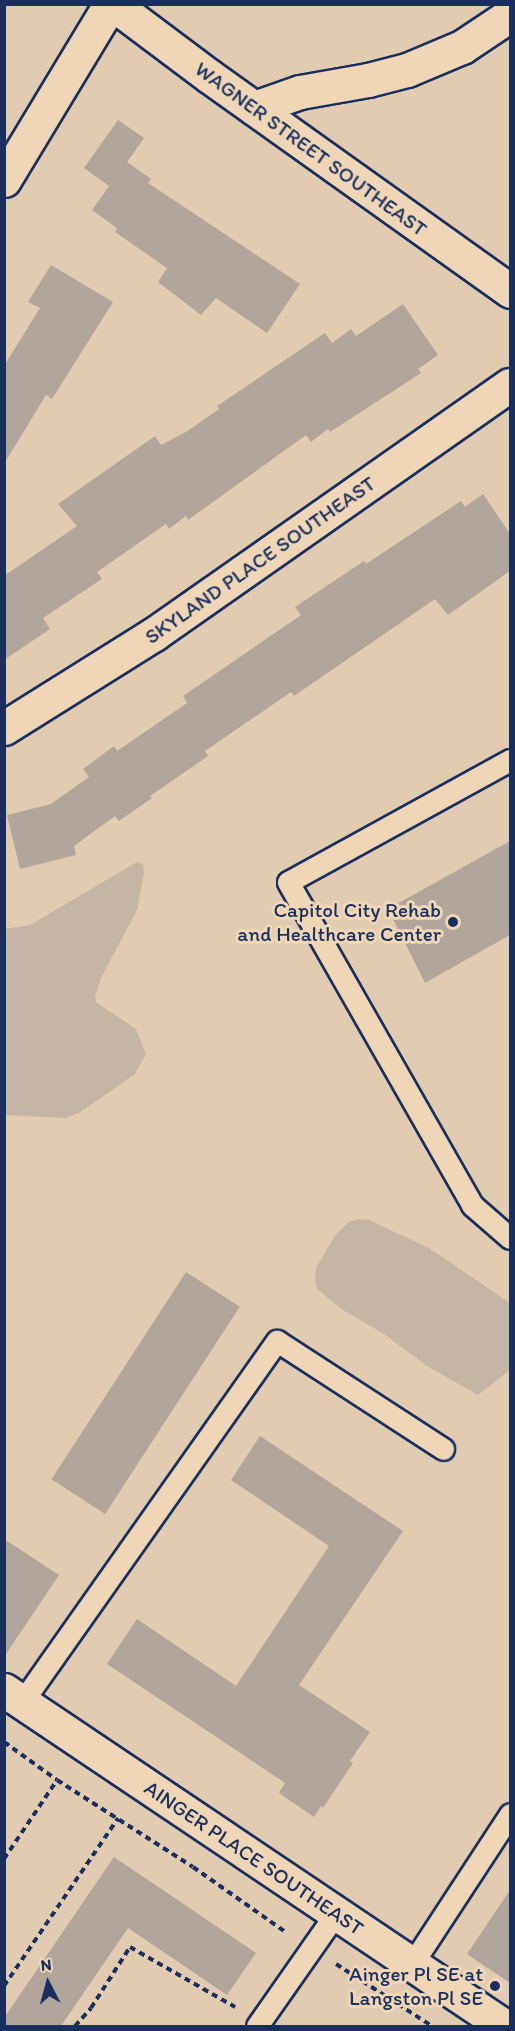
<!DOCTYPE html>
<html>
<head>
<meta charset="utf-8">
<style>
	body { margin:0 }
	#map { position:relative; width:515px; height:2031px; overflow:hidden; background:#e2ccb1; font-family:Itim,sans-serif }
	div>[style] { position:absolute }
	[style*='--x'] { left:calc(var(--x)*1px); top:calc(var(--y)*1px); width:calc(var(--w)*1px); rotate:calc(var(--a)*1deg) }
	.green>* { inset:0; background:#c5b5a4 }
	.building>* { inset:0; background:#b1a59c; transform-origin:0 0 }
	.path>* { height:4px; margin-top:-2px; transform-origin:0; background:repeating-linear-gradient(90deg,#1b2f5e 0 6px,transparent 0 10.5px) }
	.roads { filter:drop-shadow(2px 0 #1b2f5e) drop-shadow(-2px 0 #1b2f5e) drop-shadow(0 2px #1b2f5e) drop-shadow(0 -2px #1b2f5e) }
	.lane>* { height:21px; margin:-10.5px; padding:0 10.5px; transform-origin:10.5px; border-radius:10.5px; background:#efd6b6 }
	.street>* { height:33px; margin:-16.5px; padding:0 16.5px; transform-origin:16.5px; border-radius:16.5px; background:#efd6b6 }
	.dots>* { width:16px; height:16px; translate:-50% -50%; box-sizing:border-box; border:3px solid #efd6b6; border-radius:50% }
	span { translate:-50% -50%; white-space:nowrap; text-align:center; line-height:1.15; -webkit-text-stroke:6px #efd6b6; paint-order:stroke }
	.street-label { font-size:21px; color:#1b2f5e }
	.poi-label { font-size:21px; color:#1b2f5e }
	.right { translate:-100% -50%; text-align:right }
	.frame { position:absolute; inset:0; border:6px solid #1b2f5e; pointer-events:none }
	.north { position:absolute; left:18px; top:1953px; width:60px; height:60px; -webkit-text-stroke:4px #efd6b6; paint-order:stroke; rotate:354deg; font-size:16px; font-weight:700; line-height:24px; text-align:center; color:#1b2f5e }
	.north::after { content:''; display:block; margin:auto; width:21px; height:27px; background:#1b2f5e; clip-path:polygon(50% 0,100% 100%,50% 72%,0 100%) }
</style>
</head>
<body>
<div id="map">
	<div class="green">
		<i style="clip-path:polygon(137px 862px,143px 864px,144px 873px,137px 910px,102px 976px,95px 996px,96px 1002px,103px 1007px,136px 1029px,146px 1054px,135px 1074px,79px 1113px,65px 1118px,5px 1115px,5px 929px,30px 925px)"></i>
		<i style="clip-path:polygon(359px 1219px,369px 1220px,429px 1248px,510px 1303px,510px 1370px,478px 1395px,427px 1366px,384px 1334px,343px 1310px,318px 1290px,315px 1281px,316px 1268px,336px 1234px,349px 1222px)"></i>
	</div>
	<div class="building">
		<i style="clip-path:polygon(118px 120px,144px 138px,127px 162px,151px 179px,148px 183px,300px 284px,267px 333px,216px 298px,201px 315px,158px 282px,167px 268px,115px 232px,117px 228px,92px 210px,109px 186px,84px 168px)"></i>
		<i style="clip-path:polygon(51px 265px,113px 302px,52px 399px,46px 395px,4px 464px,4px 366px,40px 308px,28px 302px)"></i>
		<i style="clip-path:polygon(403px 304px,438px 355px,418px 369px,421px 373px,330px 432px,328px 429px,311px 442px,306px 435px,188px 520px,186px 516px,169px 529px,166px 524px,97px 572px,102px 579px,43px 618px,50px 629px,4px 660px,4px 576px,77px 526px,58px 504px,155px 436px,161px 445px,186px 432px,219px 409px,217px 406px,325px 333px,332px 343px,351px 329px,356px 336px)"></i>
		<i style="clip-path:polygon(483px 494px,510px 534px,510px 571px,448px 615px,435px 599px,294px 696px,291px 692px,205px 751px,208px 756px,150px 796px,152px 798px,119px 821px,115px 816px,74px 846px,76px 855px,20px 869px,7px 815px,51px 804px,89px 777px,83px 769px,114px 746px,117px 751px,187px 703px,183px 696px,301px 615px,295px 607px,364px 561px,366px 564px,461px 501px,465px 507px)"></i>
		<i style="clip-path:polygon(510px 841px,510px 935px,425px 983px,388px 909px)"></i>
		<i style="left:186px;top:1272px;width:64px;height:247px;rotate:33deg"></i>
		<i style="clip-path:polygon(260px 1436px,403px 1531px,299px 1685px,370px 1732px,350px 1761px,353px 1763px,323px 1808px,321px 1806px,314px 1817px,279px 1793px,285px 1783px,107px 1664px,137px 1619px,236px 1686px,329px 1546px,231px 1480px)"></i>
		<i style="clip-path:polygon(4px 1539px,59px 1575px,4px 1657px)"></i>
		<i style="clip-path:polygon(114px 1857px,256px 1953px,227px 1995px,128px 1928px,61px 2026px,4px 2026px,4px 2018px)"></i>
		<i style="clip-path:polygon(510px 1890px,510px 1983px,467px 1954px)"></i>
	</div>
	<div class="path">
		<i style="--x:4;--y:1742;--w:65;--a:35.6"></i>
		<i style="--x:57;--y:1780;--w:161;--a:32.6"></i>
		<i style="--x:193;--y:1867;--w:115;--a:35.1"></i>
		<i style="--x:4;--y:1859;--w:95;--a:-56.1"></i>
		<i style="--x:336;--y:1964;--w:114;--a:32.9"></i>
		<i style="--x:4;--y:1986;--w:203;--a:-55.8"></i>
		<i style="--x:75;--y:2026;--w:24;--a:-48"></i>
		<i style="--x:91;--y:2008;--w:72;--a:-57.4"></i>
		<i style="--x:130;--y:1947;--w:121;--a:29.7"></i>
	</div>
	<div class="roads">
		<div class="lane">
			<i style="--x:510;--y:760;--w:253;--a:151.2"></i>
			<i style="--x:288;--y:882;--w:372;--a:60.3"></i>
			<i style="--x:472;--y:1205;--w:50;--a:41"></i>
			<i style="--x:22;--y:1702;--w:442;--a:-54.8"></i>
			<i style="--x:277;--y:1341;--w:198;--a:33"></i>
			<i style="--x:412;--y:1964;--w:179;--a:-56.8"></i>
			<i style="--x:257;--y:2026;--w:138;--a:-55"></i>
		</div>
		<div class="street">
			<i style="--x:113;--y:4;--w:120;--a:36.9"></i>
			<i style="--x:209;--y:76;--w:370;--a:35.5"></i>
			<i style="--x:254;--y:108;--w:49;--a:-19.2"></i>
			<i style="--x:300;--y:92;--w:69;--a:-10"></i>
			<i style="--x:368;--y:80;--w:40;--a:-14.4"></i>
			<i style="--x:407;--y:70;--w:60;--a:-22.7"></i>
			<i style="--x:462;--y:47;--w:58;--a:-33.7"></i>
			<i style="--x:4;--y:180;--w:205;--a:-58.9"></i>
			<i style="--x:4;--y:728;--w:177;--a:-32.1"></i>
			<i style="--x:154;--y:634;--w:434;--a:-35"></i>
			<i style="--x:4;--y:1690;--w:602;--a:33.9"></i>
		</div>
	</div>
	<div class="dots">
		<i style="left:453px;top:922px;background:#1b2f5e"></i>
		<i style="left:495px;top:1986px;background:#1b2f5e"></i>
	</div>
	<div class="street-label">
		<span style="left:311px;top:149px;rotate:36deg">WAGNER STREET SOUTHEAST</span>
		<span style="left:260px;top:560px;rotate:-35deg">SKYLAND PLACE SOUTHEAST</span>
		<span style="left:254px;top:1858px;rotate:34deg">AINGER PLACE SOUTHEAST</span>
	</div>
	<div class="poi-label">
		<span class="right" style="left:441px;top:922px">Capitol City Rehab<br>and Healthcare Center</span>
		<span class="right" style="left:483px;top:1986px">Ainger Pl SE at<br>Langston Pl SE</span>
	</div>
	<div class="frame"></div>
	<div class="north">N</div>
</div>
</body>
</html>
